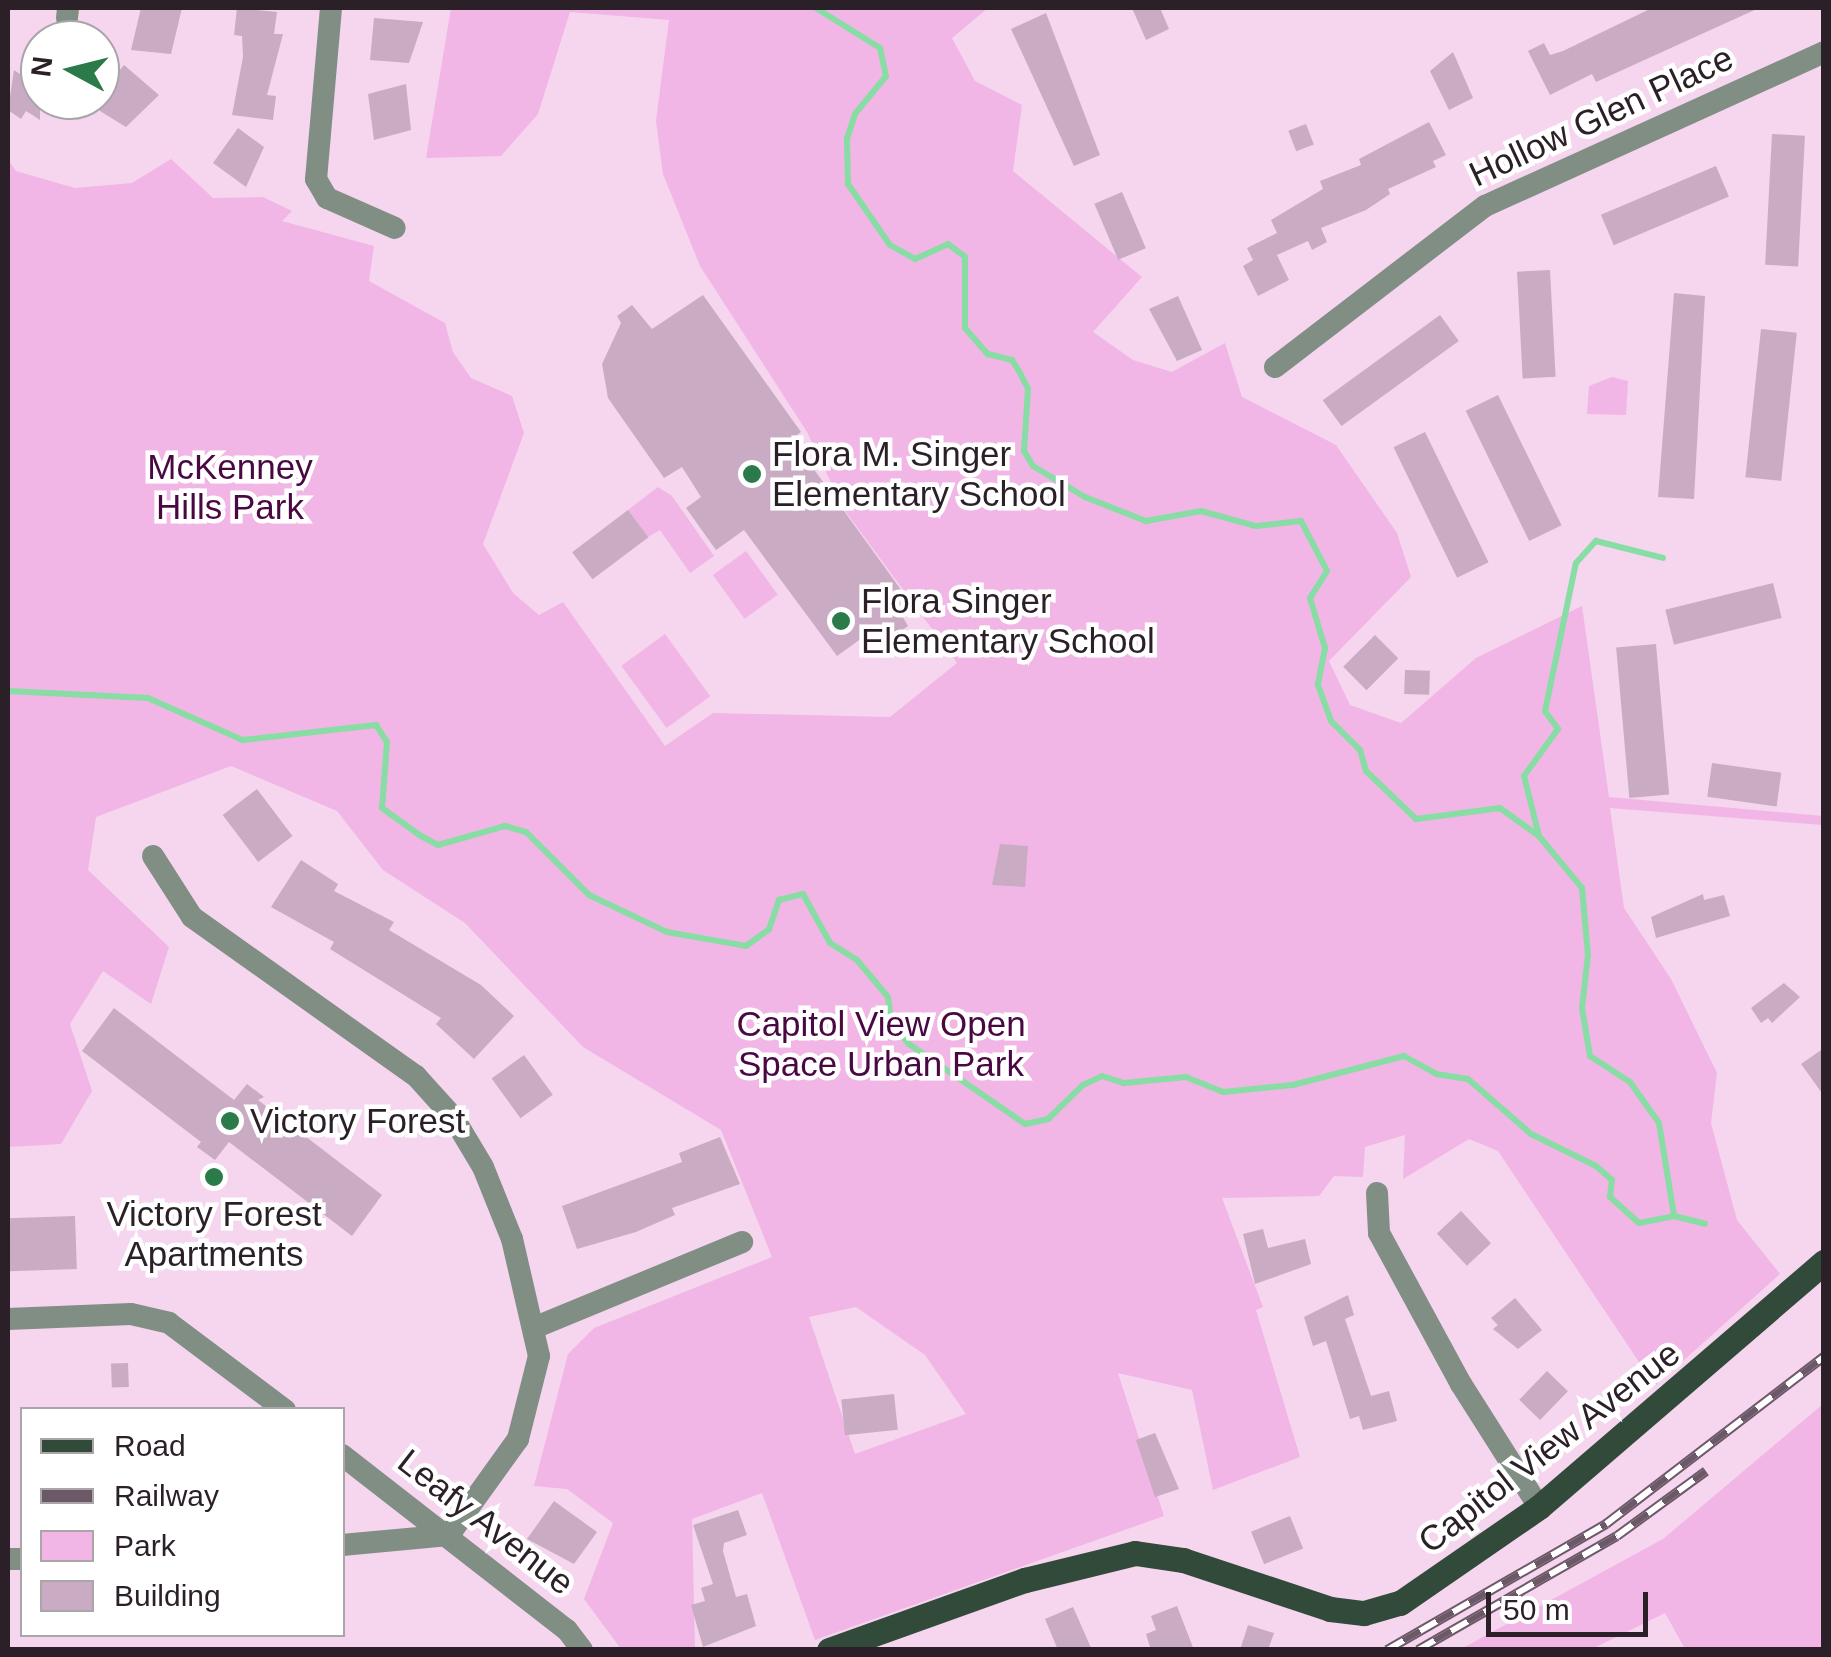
<!DOCTYPE html>
<html>
<head>
<meta charset="utf-8">
<style>
	body { margin:0 }
	#map { position:relative; width:1831px; height:1657px; overflow:hidden; background:#f6d5ef; font-family:Arial,sans-serif }
	div>[style] { position:absolute }
	[style*='--x'] { left:calc(var(--x)*1px); top:calc(var(--y)*1px); width:calc(var(--w)*1px); rotate:calc(var(--a)*1deg) }
	.green>* { inset:0; background:#f1b6e5; transform-origin:0 0 }
	.stream>* { height:6px; margin:-3px; padding:0 3px; transform-origin:3px; border-radius:3px; background:#87dda3 }
	.building>* { inset:0; background:#caabc4; transform-origin:0 0 }
	.minor>* { height:22px; margin:-11px; padding:0 11px; transform-origin:11px; border-radius:11px; background:#808e83 }
	.major>* { height:25px; margin:-12.5px; padding:0 12.5px; transform-origin:12.5px; border-radius:12.5px; background:#324a39 }
	.rail>* { height:10px; margin-top:-5px; transform-origin:0; background:repeating-linear-gradient(90deg,#fff 0 19px,#6c5968 0 38px); box-sizing:border-box; border-block:2px solid #6c5968 }
	.dots>* { width:28px; height:28px; translate:-50% -50%; box-sizing:border-box; border:5px solid #fff; border-radius:50% }
	span { translate:-50% -50%; white-space:nowrap; text-align:center; line-height:1.15; -webkit-text-stroke:9px #fff; paint-order:stroke }
	.street-label { font-size:35px; color:#2b1f28 }
	.poi-label { font-size:35px; color:#2b1f28 }
	.left { translate:0 -50%; text-align:left }
	.park-label { font-size:35px; color:#4a0843 }
	.frame { position:absolute; inset:0; border:10px solid #2b1f28; pointer-events:none }
	.legend { position:absolute; left:20px; top:1407px; width:325px; height:230px; box-sizing:border-box; background:#fff; border:2px solid #aaa5a9; margin:0; padding:12px 18px; list-style:none; font-size:30px; color:#2b1f28 }
	.legend li { display:flex; align-items:center; gap:20px; height:50px }
	.legend b { width:50px; border:2px solid #aaa5a9 }
	.north { position:absolute; left:20px; top:20px; width:100px; height:100px; box-sizing:border-box; background:#fff; border:2px solid #aaa5a9; border-radius:50%; rotate:277deg; font-size:28px; font-weight:700; line-height:40px; text-align:center; color:#2b1f28 }
	.north::after { content:''; display:block; margin:auto; width:35px; height:45px; background:#2b7a4a; clip-path:polygon(50% 0,100% 100%,50% 72%,0 100%) }
	.scale { position:absolute; left:1486px; top:1592px; width:162px; height:45px; box-sizing:border-box; border:5px solid #2b1f28; border-top:0; padding-left:12px; font-size:30px; line-height:35px; white-space:nowrap; color:#2b1f28; -webkit-text-stroke:8px #fff; paint-order:stroke }
</style>
</head>
<body>
<div id="map">
	<div class="green">
		<i style="clip-path:polygon(evenodd,451px 8px,988px 8px,952px 38px,975px 81px,1022px 105px,1013px 171px,1142px 277px,1093px 332px,1133px 360px,1172px 372px,1225px 343px,1242px 397px,1336px 445px,1397px 533px,1411px 577px,1329px 661px,1350px 705px,1401px 723px,1476px 658px,1582px 606px,1609px 797px,1823px 816px,1823px 825px,1610px 808px,1624px 908px,1671px 979px,1717px 1073px,1711px 1123px,1737px 1220px,1780px 1274px,1655px 1386px,1498px 1151px,1469px 1139px,1403px 1179px,1405px 1135px,1365px 1147px,1363px 1177px,1334px 1176px,1319px 1196px,1222px 1198px,1263px 1307px,1256px 1310px,1300px 1457px,1213px 1490px,1192px 1390px,1118px 1373px,1164px 1516px,815px 1640px,762px 1493px,692px 1519px,695px 1649px,621px 1649px,584px 1599px,613px 1523px,567px 1489px,534px 1486px,568px 1354px,594px 1328px,772px 1257px,721px 1130px,583px 1047px,465px 923px,383px 870px,337px 811px,231px 766px,96px 817px,88px 870px,169px 947px,151px 1004px,103px 971px,70px 1024px,92px 1091px,61px 1144px,8px 1147px,8px 160px,16px 171px,75px 188px,132px 183px,171px 159px,213px 198px,263px 197px,292px 211px,282px 221px,374px 246px,369px 281px,445px 323px,453px 352px,471px 378px,512px 396px,524px 433px,483px 544px,513px 593px,539px 615px,563px 602px,665px 746px,713px 713px,890px 717px,957px 663px,843px 508px,807px 432px,700px 266px,663px 174px,656px 121px,669px 20px,570px 12px,538px 114px,501px 156px,426px 158px,451px 8px,856px 1307px,925px 1355px,966px 1414px,855px 1454px,809px 1317px,856px 1307px)"></i>
		<i style="clip-path:polygon(1612px 377px,1628px 381px,1626px 415px,1587px 414px,1589px 386px)"></i>
		<i style="clip-path:polygon(658px 487px,672px 496px,714px 556px,690px 573px,660px 530px,648px 537px,628px 510px)"></i>
		<i style="left:746px;top:551px;width:54px;height:41px;rotate:54deg"></i>
		<i style="left:665px;top:634px;width:77px;height:54px;rotate:54deg"></i>
		<i style="clip-path:polygon(1823px 1404px,1823px 1649px,1685px 1649px,1665px 1613px,1592px 1649px,1461px 1649px,1663px 1539px)"></i>
	</div>
	<div class="stream">
		<i style="--x:816;--y:8;--w:75;--a:32"></i>
		<i style="--x:880;--y:48;--w:29;--a:78"></i>
		<i style="--x:886;--y:76;--w:49;--a:129.2"></i>
		<i style="--x:855;--y:114;--w:25;--a:108"></i>
		<i style="--x:847;--y:138;--w:46;--a:88.8"></i>
		<i style="--x:848;--y:184;--w:74;--a:55.5"></i>
		<i style="--x:890;--y:245;--w:29;--a:29"></i>
		<i style="--x:915;--y:259;--w:36;--a:-24"></i>
		<i style="--x:948;--y:244;--w:21;--a:37"></i>
		<i style="--x:965;--y:257;--w:71;--a:90"></i>
		<i style="--x:965;--y:328;--w:35;--a:49"></i>
		<i style="--x:988;--y:354;--w:25;--a:14"></i>
		<i style="--x:1012;--y:360;--w:13;--a:58"></i>
		<i style="--x:1019;--y:371;--w:20;--a:63"></i>
		<i style="--x:1028;--y:389;--w:62;--a:93.7"></i>
		<i style="--x:1024;--y:451;--w:17;--a:59"></i>
		<i style="--x:1033;--y:466;--w:61;--a:30.8"></i>
		<i style="--x:1085;--y:497;--w:66;--a:21.5"></i>
		<i style="--x:1146;--y:521;--w:56;--a:-10.3"></i>
		<i style="--x:1201;--y:511;--w:57;--a:15.3"></i>
		<i style="--x:1256;--y:526;--w:45;--a:-6.3"></i>
		<i style="--x:1301;--y:521;--w:56;--a:62.5"></i>
		<i style="--x:1327;--y:571;--w:32;--a:122"></i>
		<i style="--x:1310;--y:598;--w:52;--a:73.3"></i>
		<i style="--x:1325;--y:648;--w:38;--a:101"></i>
		<i style="--x:1318;--y:685;--w:38;--a:70"></i>
		<i style="--x:1331;--y:721;--w:41;--a:45"></i>
		<i style="--x:1360;--y:750;--w:22;--a:74"></i>
		<i style="--x:1366;--y:771;--w:69;--a:43.8"></i>
		<i style="--x:1416;--y:819;--w:85;--a:-7.5"></i>
		<i style="--x:1500;--y:808;--w:48;--a:35.7"></i>
		<i style="--x:1539;--y:836;--w:67;--a:50.4"></i>
		<i style="--x:1582;--y:888;--w:67;--a:84.9"></i>
		<i style="--x:1588;--y:955;--w:53;--a:96.5"></i>
		<i style="--x:1582;--y:1008;--w:49;--a:80.5"></i>
		<i style="--x:1590;--y:1056;--w:48;--a:33"></i>
		<i style="--x:1630;--y:1082;--w:50;--a:54.7"></i>
		<i style="--x:1659;--y:1123;--w:94;--a:80.8"></i>
		<i style="--x:8;--y:691;--w:140;--a:2.9"></i>
		<i style="--x:148;--y:698;--w:104;--a:23.9"></i>
		<i style="--x:243;--y:740;--w:134;--a:-6.4"></i>
		<i style="--x:376;--y:725;--w:20;--a:57"></i>
		<i style="--x:387;--y:742;--w:66;--a:94.3"></i>
		<i style="--x:382;--y:808;--w:48;--a:35.7"></i>
		<i style="--x:421;--y:836;--w:19;--a:28"></i>
		<i style="--x:438;--y:845;--w:70;--a:-15.8"></i>
		<i style="--x:505;--y:826;--w:22;--a:16"></i>
		<i style="--x:526;--y:832;--w:89;--a:45"></i>
		<i style="--x:589;--y:895;--w:86;--a:25.4"></i>
		<i style="--x:667;--y:932;--w:80;--a:10"></i>
		<i style="--x:746;--y:946;--w:29;--a:-36"></i>
		<i style="--x:769;--y:929;--w:31;--a:-71"></i>
		<i style="--x:779;--y:900;--w:25;--a:-14"></i>
		<i style="--x:803;--y:894;--w:56;--a:61.1"></i>
		<i style="--x:830;--y:943;--w:32;--a:32"></i>
		<i style="--x:857;--y:960;--w:48;--a:50"></i>
		<i style="--x:888;--y:997;--w:25;--a:83"></i>
		<i style="--x:891;--y:1022;--w:28;--a:51"></i>
		<i style="--x:909;--y:1044;--w:141;--a:34.6"></i>
		<i style="--x:1025;--y:1124;--w:24;--a:-12"></i>
		<i style="--x:1048;--y:1119;--w:49;--a:-44.2"></i>
		<i style="--x:1083;--y:1085;--w:21;--a:-25"></i>
		<i style="--x:1102;--y:1076;--w:23;--a:18"></i>
		<i style="--x:1124;--y:1083;--w:62;--a:-5.5"></i>
		<i style="--x:1186;--y:1077;--w:40;--a:22"></i>
		<i style="--x:1223;--y:1092;--w:70;--a:-5.7"></i>
		<i style="--x:1293;--y:1085;--w:115;--a:-14.6"></i>
		<i style="--x:1404;--y:1056;--w:37;--a:29"></i>
		<i style="--x:1436;--y:1074;--w:32;--a:9"></i>
		<i style="--x:1468;--y:1079;--w:84;--a:41.1"></i>
		<i style="--x:1531;--y:1134;--w:72;--a:26.2"></i>
		<i style="--x:1596;--y:1166;--w:21;--a:41"></i>
		<i style="--x:1612;--y:1180;--w:17;--a:97"></i>
		<i style="--x:1610;--y:1197;--w:39;--a:42"></i>
		<i style="--x:1639;--y:1223;--w:36;--a:-11"></i>
		<i style="--x:1674;--y:1216;--w:32;--a:14"></i>
		<i style="--x:1539;--y:836;--w:62;--a:-104"></i>
		<i style="--x:1524;--y:776;--w:58;--a:-54.1"></i>
		<i style="--x:1558;--y:729;--w:22;--a:-126"></i>
		<i style="--x:1545;--y:711;--w:151;--a:-78.2"></i>
		<i style="--x:1576;--y:563;--w:30;--a:-48"></i>
		<i style="--x:1596;--y:541;--w:69;--a:14.2"></i>
	</div>
	<div class="building">
		<i style="clip-path:polygon(141px 8px,182px 8px,171px 54px,131px 50px)"></i>
		<i style="clip-path:polygon(237px 8px,277px 12px,274px 34px,283px 34px,267px 95px,276px 96px,273px 120px,232px 115px,243px 57px,242px 36px,234px 35px)"></i>
		<i style="clip-path:polygon(1132px 8px,1160px 8px,1169px 29px,1146px 40px)"></i>
		<i style="clip-path:polygon(1652px 8px,1759px 8px,1596px 82px,1592px 74px,1550px 95px,1528px 51px,1544px 43px,1550px 55px,1563px 51px)"></i>
		<i style="clip-path:polygon(1046px 13px,1100px 155px,1074px 166px,1011px 29px)"></i>
		<i style="clip-path:polygon(374px 18px,423px 22px,409px 63px,370px 60px)"></i>
		<i style="clip-path:polygon(1453px 52px,1473px 98px,1449px 110px,1430px 71px)"></i>
		<i style="clip-path:polygon(124px 65px,159px 95px,126px 127px,100px 111px,100px 78px,108px 84px)"></i>
		<i style="clip-path:polygon(14px 70px,40px 88px,40px 120px,26px 111px,21px 119px,8px 110px)"></i>
		<i style="clip-path:polygon(406px 84px,411px 130px,374px 140px,368px 94px)"></i>
		<i style="clip-path:polygon(1429px 122px,1446px 155px,1433px 161px,1436px 167px,1388px 189px,1390px 194px,1366px 210px,1321px 228px,1327px 242px,1312px 250px,1308px 241px,1277px 255px,1289px 280px,1258px 296px,1243px 266px,1253px 260px,1247px 248px,1277px 233px,1271px 220px,1323px 189px,1320px 181px,1361px 165px,1359px 159px)"></i>
		<i style="left:1306px;top:124px;width:22px;height:19px;rotate:69deg"></i>
		<i style="clip-path:polygon(238px 128px,264px 147px,246px 187px,213px 163px)"></i>
		<i style="left:1772px;top:134px;width:33px;height:131px;rotate:3deg"></i>
		<i style="left:1716px;top:166px;width:33px;height:125px;rotate:67deg"></i>
		<i style="left:1122px;top:192px;width:61px;height:30px;rotate:67deg"></i>
		<i style="left:1550px;top:270px;width:107px;height:33px;rotate:87deg"></i>
		<i style="clip-path:polygon(1674px 293px,1705px 296px,1694px 499px,1658px 497px)"></i>
		<i style="clip-path:polygon(703px 295px,801px 432px,792px 439px,912px 605px,901px 614px,908px 626px,878px 648px,869px 633px,837px 656px,744px 530px,716px 550px,686px 508px,701px 497px,682px 467px,664px 478px,608px 398px,602px 364px,621px 323px,617px 316px,632px 305px,652px 329px)"></i>
		<i style="clip-path:polygon(1178px 296px,1202px 350px,1177px 361px,1149px 309px)"></i>
		<i style="left:1440px;top:315px;width:32px;height:145px;rotate:54deg"></i>
		<i style="left:1761px;top:329px;width:36px;height:149px;rotate:6deg"></i>
		<i style="left:1498px;top:395px;width:145px;height:36px;rotate:64deg"></i>
		<i style="left:1425px;top:432px;width:145px;height:35px;rotate:64deg"></i>
		<i style="left:628px;top:510px;width:34px;height:70px;rotate:53deg"></i>
		<i style="left:1773px;top:583px;width:36px;height:111px;rotate:76deg"></i>
		<i style="left:1375px;top:635px;width:33px;height:45px;rotate:45deg"></i>
		<i style="left:1656px;top:644px;width:151px;height:40px;rotate:85deg"></i>
		<i style="left:1405px;top:670px;width:25px;height:24px;rotate:2deg"></i>
		<i style="left:1712px;top:763px;width:70px;height:34px;rotate:8deg"></i>
		<i style="left:257px;top:789px;width:59px;height:43px;rotate:53deg"></i>
		<i style="clip-path:polygon(1000px 844px,1028px 846px,1025px 887px,992px 885px)"></i>
		<i style="clip-path:polygon(301px 860px,338px 884px,334px 891px,394px 922px,389px 930px,481px 985px,514px 1016px,474px 1059px,436px 1024px,441px 1018px,330px 949px,334px 942px,271px 907px)"></i>
		<i style="clip-path:polygon(1703px 894px,1704px 900px,1724px 895px,1730px 916px,1656px 938px,1651px 917px)"></i>
		<i style="clip-path:polygon(1784px 983px,1800px 997px,1772px 1023px,1768px 1018px,1761px 1023px,1751px 1008px)"></i>
		<i style="clip-path:polygon(114px 1008px,234px 1100px,247px 1084px,264px 1097px,258px 1100px,382px 1195px,352px 1236px,229px 1142px,215px 1160px,197px 1147px,201px 1142px,82px 1051px)"></i>
		<i style="clip-path:polygon(1824px 1048px,1824px 1096px,1801px 1064px)"></i>
		<i style="left:524px;top:1055px;width:49px;height:40px;rotate:54deg"></i>
		<i style="clip-path:polygon(720px 1137px,740px 1184px,672px 1208px,675px 1215px,636px 1232px,577px 1249px,562px 1206px,682px 1162px,679px 1153px)"></i>
		<i style="left:1461px;top:1211px;width:44px;height:33px;rotate:47deg"></i>
		<i style="left:75px;top:1216px;width:53px;height:67px;rotate:88deg"></i>
		<i style="clip-path:polygon(1263px 1229px,1268px 1248px,1305px 1239px,1311px 1264px,1255px 1284px,1243px 1234px)"></i>
		<i style="clip-path:polygon(1348px 1295px,1354px 1315px,1345px 1319px,1371px 1396px,1389px 1391px,1397px 1421px,1363px 1430px,1359px 1416px,1350px 1419px,1326px 1341px,1313px 1346px,1304px 1317px)"></i>
		<i style="clip-path:polygon(1515px 1298px,1542px 1330px,1518px 1349px,1493px 1329px,1498px 1325px,1491px 1318px)"></i>
		<i style="left:128px;top:1363px;width:24px;height:17px;rotate:88deg"></i>
		<i style="left:1547px;top:1371px;width:29px;height:40px;rotate:44deg"></i>
		<i style="left:894px;top:1394px;width:36px;height:53px;rotate:84deg"></i>
		<i style="clip-path:polygon(1155px 1433px,1179px 1489px,1155px 1497px,1136px 1440px)"></i>
		<i style="clip-path:polygon(554px 1501px,597px 1532px,574px 1564px,527px 1539px)"></i>
		<i style="clip-path:polygon(738px 1510px,747px 1535px,724px 1543px,723px 1551px,736px 1597px,747px 1594px,756px 1626px,703px 1647px,691px 1605px,705px 1601px,701px 1588px,713px 1584px,693px 1525px)"></i>
		<i style="left:1290px;top:1516px;width:35px;height:42px;rotate:68deg"></i>
		<i style="clip-path:polygon(1177px 1606px,1194px 1650px,1151px 1650px,1146px 1634px,1156px 1630px,1151px 1616px)"></i>
		<i style="clip-path:polygon(1073px 1607px,1092px 1650px,1058px 1650px,1045px 1619px)"></i>
		<i style="clip-path:polygon(1248px 1625px,1274px 1633px,1268px 1650px,1240px 1650px)"></i>
	</div>
	<div class="minor">
		<i style="--x:331;--y:8;--w:172;--a:95"></i>
		<i style="--x:316;--y:179;--w:22;--a:60"></i>
		<i style="--x:327;--y:198;--w:74;--a:23.8"></i>
		<i style="--x:67;--y:18;--w:10;--a:-84"></i>
		<i style="--x:1275;--y:367;--w:265;--a:-37.5"></i>
		<i style="--x:1485;--y:206;--w:372;--a:-24.4"></i>
		<i style="--x:153;--y:856;--w:72;--a:57.4"></i>
		<i style="--x:192;--y:917;--w:275;--a:35.4"></i>
		<i style="--x:416;--y:1076;--w:55;--a:47.9"></i>
		<i style="--x:453;--y:1117;--w:58;--a:59"></i>
		<i style="--x:483;--y:1167;--w:78;--a:68.1"></i>
		<i style="--x:512;--y:1239;--w:120;--a:77"></i>
		<i style="--x:539;--y:1356;--w:86;--a:104.2"></i>
		<i style="--x:518;--y:1439;--w:118;--a:125.7"></i>
		<i style="--x:1377;--y:1193;--w:40;--a:87.1"></i>
		<i style="--x:1379;--y:1233;--w:172;--a:61.5"></i>
		<i style="--x:1461;--y:1384;--w:146;--a:57.6"></i>
		<i style="--x:8;--y:1319;--w:123;--a:-2.3"></i>
		<i style="--x:131;--y:1314;--w:39;--a:13"></i>
		<i style="--x:169;--y:1323;--w:145;--a:36.9"></i>
		<i style="--x:536;--y:1327;--w:223;--a:-22.4"></i>
		<i style="--x:342;--y:1455;--w:285;--a:37.9"></i>
		<i style="--x:567;--y:1630;--w:25;--a:53"></i>
		<i style="--x:342;--y:1545;--w:107;--a:-5.3"></i>
		<i style="--x:8;--y:1559;--w:14;--a:0"></i>
	</div>
	<div class="major">
		<i style="--x:829;--y:1650;--w:208;--a:-19.7"></i>
		<i style="--x:1025;--y:1580;--w:113;--a:-13.8"></i>
		<i style="--x:1135;--y:1553;--w:49;--a:8.3"></i>
		<i style="--x:1183;--y:1560;--w:155;--a:18.4"></i>
		<i style="--x:1330;--y:1609;--w:34;--a:7"></i>
		<i style="--x:1364;--y:1613;--w:37;--a:-16"></i>
		<i style="--x:1400;--y:1603;--w:169;--a:-34.6"></i>
		<i style="--x:1539;--y:1507;--w:376;--a:-40.7"></i>
	</div>
	<div class="rail">
		<i style="--x:1387;--y:1650;--w:253;--a:-29.9"></i>
		<i style="--x:1606;--y:1524;--w:275;--a:-37.5"></i>
		<i style="--x:1418;--y:1650;--w:229;--a:-29.8"></i>
		<i style="--x:1617;--y:1536;--w:110;--a:-36.1"></i>
	</div>
	<div class="dots">
		<i style="left:752px;top:474px;background:#2b7a4a"></i>
		<i style="left:841px;top:621px;background:#2b7a4a"></i>
		<i style="left:230px;top:1121px;background:#2b7a4a"></i>
		<i style="left:214px;top:1177px;background:#2b7a4a"></i>
	</div>
	<div class="street-label">
		<span style="left:1601px;top:116px;rotate:-25deg">Hollow Glen Place</span>
		<span style="left:1549px;top:1447px;rotate:-38deg">Capitol View Avenue</span>
		<span style="left:486px;top:1522px;rotate:38deg">Leafy Avenue</span>
	</div>
	<div class="poi-label">
		<span class="left" style="left:772px;top:474px">Flora M. Singer<br>Elementary School</span>
		<span class="left" style="left:861px;top:621px">Flora Singer<br>Elementary School</span>
		<span class="left" style="left:250px;top:1121px">Victory Forest</span>
		<span style="left:214px;top:1234px">Victory Forest<br>Apartments</span>
	</div>
	<div class="park-label">
		<span style="left:230px;top:487px">McKenney<br>Hills Park</span>
		<span style="left:881px;top:1044px">Capitol View Open<br>Space Urban Park</span>
	</div>
	<div class="frame"></div>
	<ul class="legend">
	<li><b style="height:12px;background:#324a39"></b>Road</li>
	<li><b style="height:12px;background:#6c5968"></b>Railway</li>
	<li><b style="height:28px;background:#f1b6e5"></b>Park</li>
	<li><b style="height:28px;background:#caabc4"></b>Building</li>
	</ul>
	<div class="north">N</div>
	<div class="scale">50 m</div>
</div>
</body>
</html>
